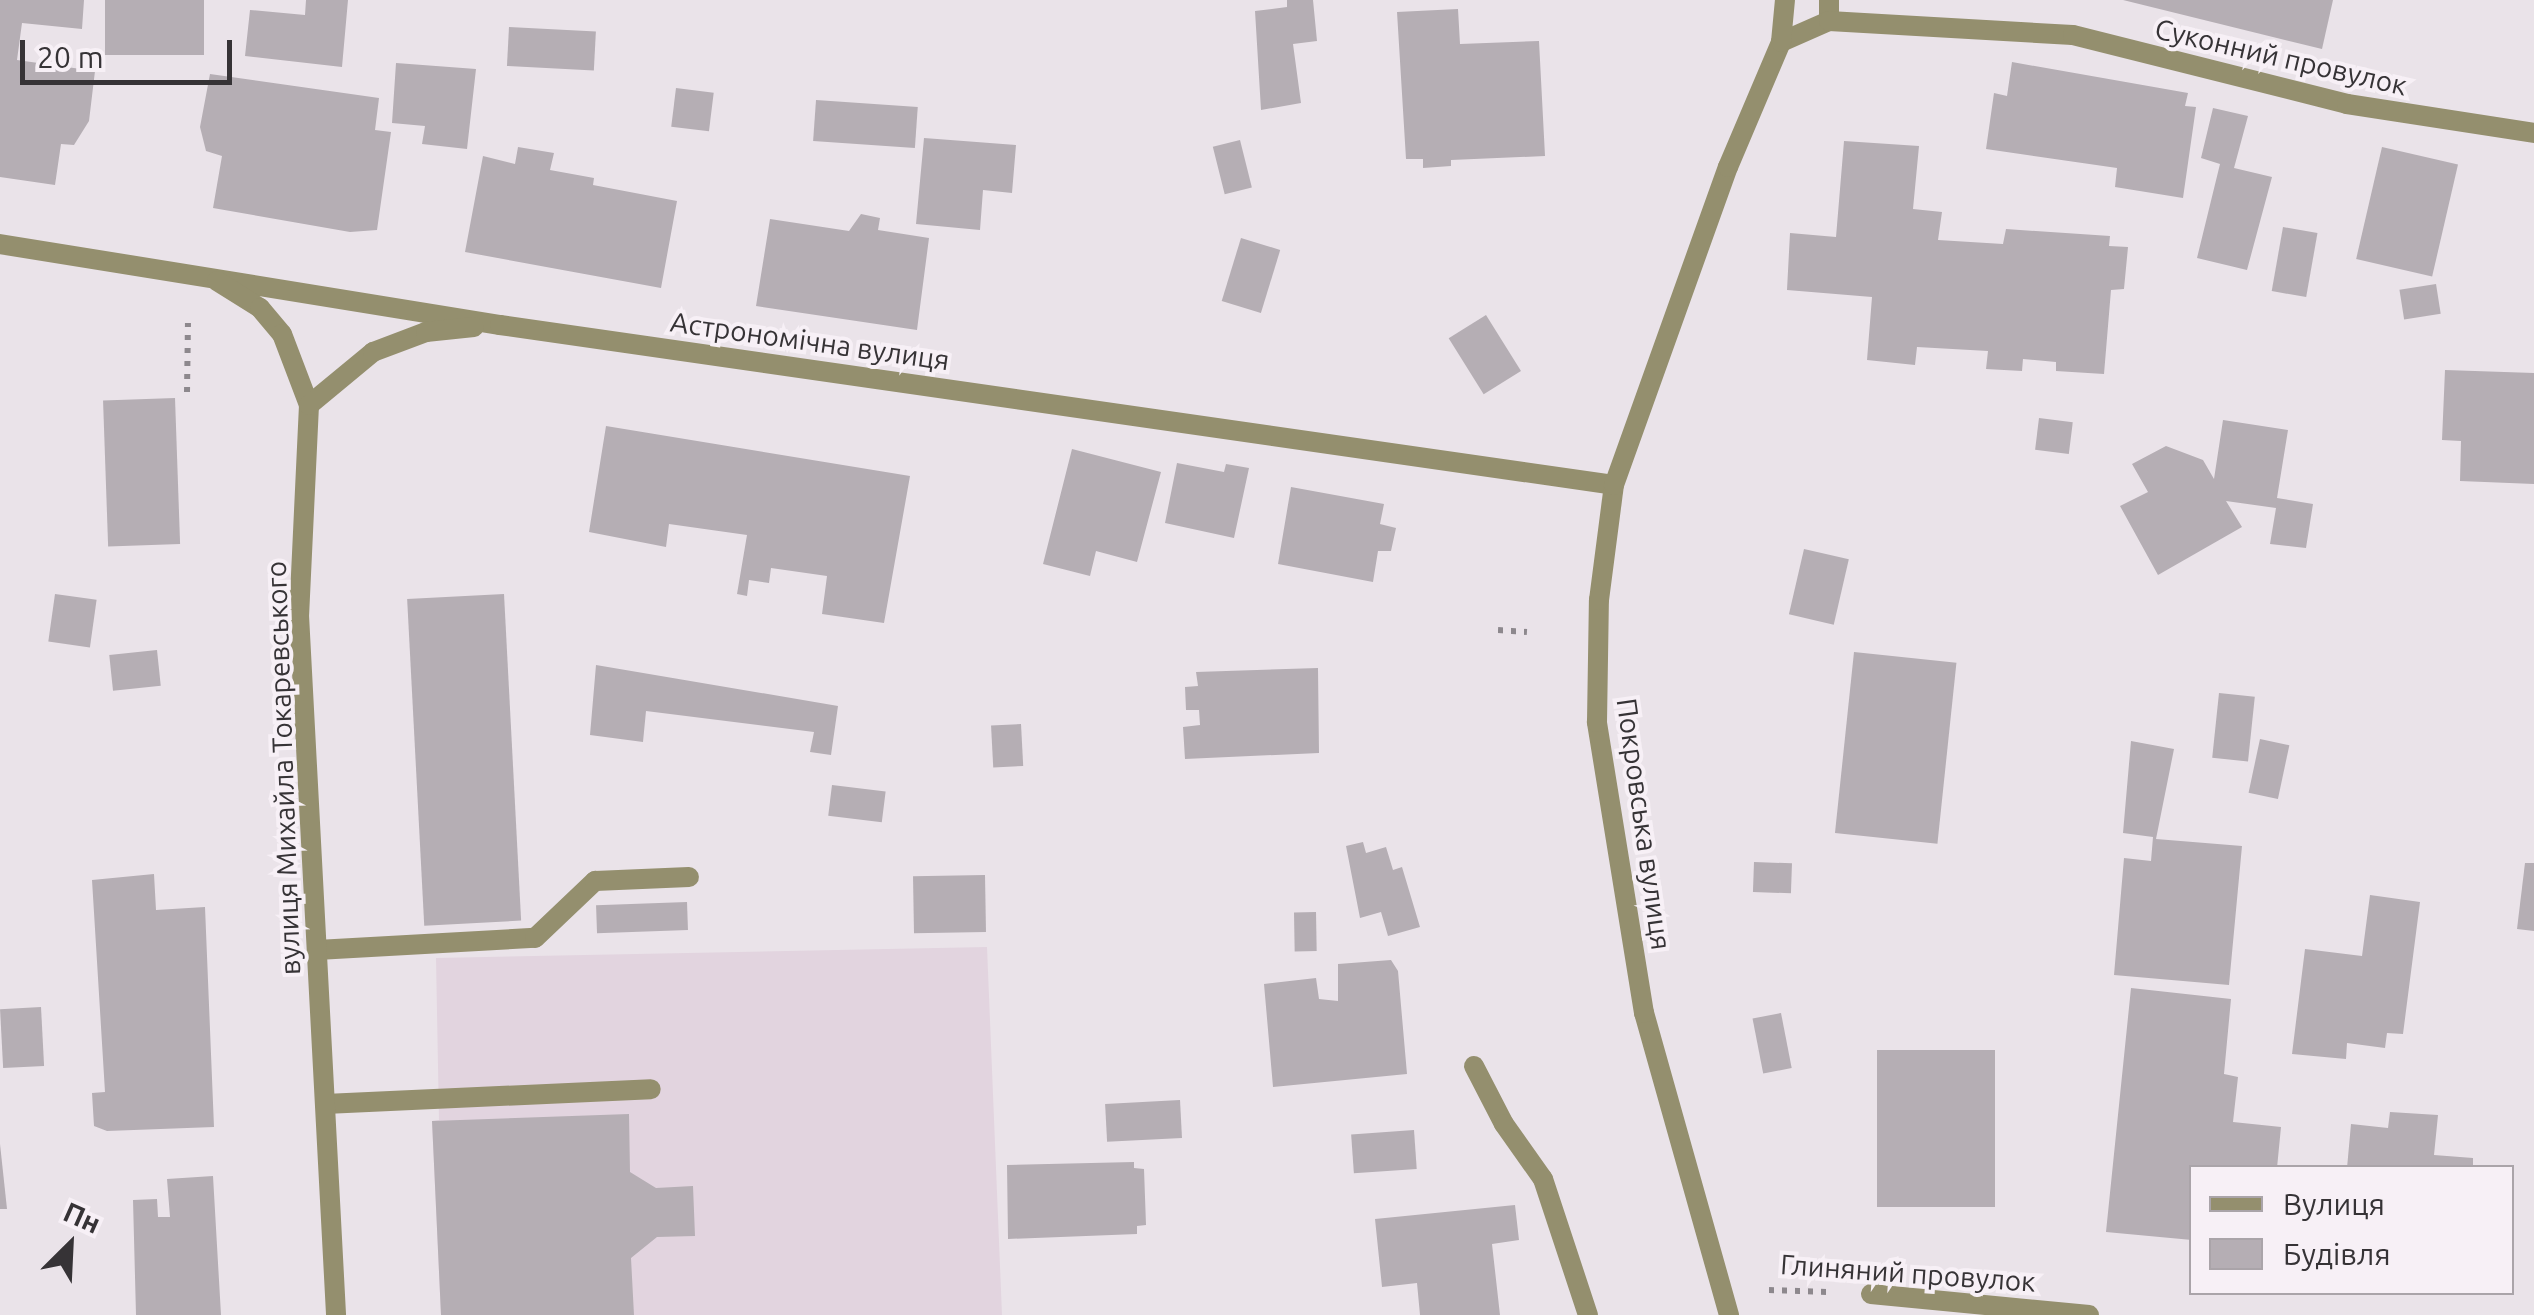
<!DOCTYPE html>
<html>
<head>
<meta charset="utf-8">
<style>
	body { margin:0 }
	#map { position:relative; width:2534px; height:1315px; overflow:hidden; background:#eae3e9; font-family:Ubuntu,sans-serif }
	div>[style] { position:absolute }
	[style*='--x'] { left:calc(var(--x)*1px); top:calc(var(--y)*1px); width:calc(var(--w)*1px); rotate:calc(var(--a)*1deg) }
	.built>* { inset:0; background:#e2d4df }
	.building>* { inset:0; background:#b5aeb4; transform-origin:0 0 }
	.path>* { height:6px; margin-top:-3px; transform-origin:0; background:repeating-linear-gradient(90deg,#8d888d 0 5px,transparent 0 13px) }
	.service>* { height:20px; margin:-10px; padding:0 10px; transform-origin:10px; border-radius:10px; background:#948f6e }
	.minor>* { height:20px; margin:-10px; padding:0 10px; transform-origin:10px; border-radius:10px; background:#948f6e }
	span { translate:-50% -50%; white-space:nowrap; text-align:center; line-height:1.15; -webkit-text-stroke:8px #f7f0f6; paint-order:stroke }
	.street-label { font-size:28px; color:#363336 }
	.legend { position:absolute; left:2189px; top:1165px; width:325px; height:130px; box-sizing:border-box; background:#f7f0f6; border:2px solid #aaa4a9; margin:0; padding:12px 18px; list-style:none; font-size:30px; color:#363336 }
	.legend li { display:flex; align-items:center; gap:20px; height:50px }
	.legend b { width:50px; border:2px solid #aaa4a9 }
	.north { position:absolute; left:20px; top:1195px; width:100px; height:100px; -webkit-text-stroke:8px #f7f0f6; paint-order:stroke; rotate:24deg; font-size:28px; font-weight:700; line-height:40px; text-align:center; color:#363336 }
	.north::after { content:''; display:block; margin:auto; width:35px; height:45px; background:#363336; clip-path:polygon(50% 0,100% 100%,50% 72%,0 100%) }
	.scale { position:absolute; left:20px; top:40px; width:212px; height:45px; box-sizing:border-box; border:5px solid #363336; border-top:0; padding-left:12px; font-size:30px; line-height:35px; white-space:nowrap; color:#363336; -webkit-text-stroke:8px #f7f0f6; paint-order:stroke }
</style>
</head>
<body>
<div id="map">
	<div class="built">
		<i style="clip-path:polygon(987px 947px,1002px 1315px,441px 1315px,432px 1121px,439px 1120px,436px 958px)"></i>
	</div>
	<div class="building">
		<i style="clip-path:polygon(0 0,84px 0,82px 29px,22px 23px,17px 60px,95px 71px,89px 121px,74px 145px,61px 144px,55px 185px,0 177px)"></i>
		<i style="left:105px;top:0;width:99px;height:55px"></i>
		<i style="clip-path:polygon(306px 0,348px 0,342px 67px,245px 56px,250px 10px,305px 15px)"></i>
		<i style="clip-path:polygon(1287px 0,1313px 0,1317px 41px,1293px 44px,1301px 103px,1261px 110px,1255px 11px,1287px 7px)"></i>
		<i style="clip-path:polygon(2123px 0,2333px 0,2322px 49px)"></i>
		<i style="clip-path:polygon(1458px 9px,1460px 44px,1539px 41px,1545px 156px,1451px 160px,1451px 166px,1423px 168px,1423px 159px,1406px 159px,1397px 12px)"></i>
		<i style="left:509px;top:27px;width:87px;height:39px;rotate:3deg"></i>
		<i style="clip-path:polygon(2012px 62px,2188px 93px,2185px 106px,2196px 107px,2183px 198px,2115px 187px,2117px 168px,1986px 149px,1994px 93px,2007px 96px)"></i>
		<i style="clip-path:polygon(396px 63px,476px 69px,467px 149px,422px 144px,425px 126px,392px 123px)"></i>
		<i style="clip-path:polygon(210px 74px,379px 98px,375px 130px,391px 132px,377px 230px,350px 232px,213px 208px,222px 156px,206px 151px,200px 127px)"></i>
		<i style="left:676px;top:88px;width:38px;height:39px;rotate:7deg"></i>
		<i style="left:816px;top:100px;width:102px;height:41px;rotate:4deg"></i>
		<i style="clip-path:polygon(2213px 108px,2248px 116px,2234px 168px,2272px 177px,2247px 270px,2197px 258px,2220px 164px,2201px 158px)"></i>
		<i style="clip-path:polygon(924px 138px,1016px 145px,1012px 193px,983px 190px,980px 230px,916px 224px)"></i>
		<i style="left:1240px;top:140px;width:49px;height:28px;rotate:76deg"></i>
		<i style="clip-path:polygon(1844px 141px,1919px 146px,1913px 209px,1942px 212px,1938px 240px,2003px 244px,2006px 229px,2110px 236px,2109px 246px,2128px 247px,2124px 289px,2111px 290px,2104px 374px,2056px 371px,2056px 362px,2023px 359px,2022px 371px,1986px 369px,1988px 351px,1917px 347px,1915px 365px,1867px 360px,1872px 297px,1787px 290px,1790px 233px,1836px 237px)"></i>
		<i style="clip-path:polygon(518px 147px,554px 153px,550px 170px,594px 178px,593px 185px,677px 201px,661px 288px,465px 252px,483px 156px,515px 164px)"></i>
		<i style="left:2382px;top:147px;width:78px;height:115px;rotate:13deg"></i>
		<i style="clip-path:polygon(861px 214px,880px 218px,878px 230px,929px 238px,917px 330px,756px 306px,770px 219px,849px 231px)"></i>
		<i style="left:2283px;top:227px;width:35px;height:65px;rotate:10deg"></i>
		<i style="left:1241px;top:238px;width:41px;height:66px;rotate:17deg"></i>
		<i style="left:2436px;top:284px;width:30px;height:37px;rotate:81deg"></i>
		<i style="left:1486px;top:315px;width:66px;height:44px;rotate:58deg"></i>
		<i style="clip-path:polygon(2445px 370px,2534px 373px,2534px 484px,2460px 481px,2461px 441px,2442px 440px)"></i>
		<i style="left:175px;top:398px;width:146px;height:72px;rotate:88deg"></i>
		<i style="left:2039px;top:418px;width:34px;height:32px;rotate:7deg"></i>
		<i style="clip-path:polygon(2223px 420px,2288px 430px,2277px 498px,2313px 504px,2306px 548px,2270px 544px,2276px 508px,2226px 501px,2242px 527px,2158px 575px,2120px 506px,2148px 492px,2132px 464px,2166px 446px,2203px 460px,2214px 479px)"></i>
		<i style="clip-path:polygon(606px 426px,910px 476px,884px 623px,822px 614px,827px 576px,771px 568px,769px 583px,749px 580px,747px 596px,737px 594px,747px 535px,669px 524px,666px 547px,589px 532px)"></i>
		<i style="clip-path:polygon(1072px 449px,1161px 472px,1137px 562px,1096px 551px,1090px 576px,1043px 564px)"></i>
		<i style="clip-path:polygon(1177px 463px,1224px 472px,1226px 464px,1249px 468px,1234px 538px,1165px 523px)"></i>
		<i style="clip-path:polygon(1291px 487px,1384px 504px,1380px 524px,1396px 528px,1391px 551px,1378px 551px,1373px 582px,1278px 564px)"></i>
		<i style="left:1804px;top:549px;width:46px;height:67px;rotate:13deg"></i>
		<i style="left:55px;top:594px;width:42px;height:48px;rotate:8deg"></i>
		<i style="left:504px;top:594px;width:327px;height:97px;rotate:87deg"></i>
		<i style="left:157px;top:650px;width:36px;height:48px;rotate:84deg"></i>
		<i style="left:1854px;top:652px;width:103px;height:182px;rotate:6deg"></i>
		<i style="clip-path:polygon(596px 665px,838px 706px,831px 755px,810px 752px,814px 732px,646px 711px,643px 742px,590px 735px)"></i>
		<i style="clip-path:polygon(1318px 668px,1319px 753px,1185px 759px,1183px 727px,1200px 725px,1199px 710px,1186px 710px,1185px 687px,1198px 686px,1196px 672px)"></i>
		<i style="left:2219px;top:693px;width:36px;height:65px;rotate:6deg"></i>
		<i style="left:1021px;top:724px;width:42px;height:30px;rotate:87deg"></i>
		<i style="left:2260px;top:739px;width:30px;height:55px;rotate:12deg"></i>
		<i style="clip-path:polygon(2131px 741px,2174px 749px,2156px 839px,2242px 846px,2229px 985px,2114px 975px,2124px 858px,2151px 861px,2153px 837px,2123px 833px)"></i>
		<i style="left:832px;top:785px;width:54px;height:31px;rotate:7deg"></i>
		<i style="clip-path:polygon(1363px 842px,1366px 853px,1386px 847px,1393px 870px,1402px 867px,1420px 927px,1388px 936px,1381px 912px,1360px 918px,1346px 846px)"></i>
		<i style="left:1754px;top:862px;width:38px;height:30px;rotate:2deg"></i>
		<i style="clip-path:polygon(2525px 863px,2534px 863px,2534px 931px,2517px 929px)"></i>
		<i style="clip-path:polygon(154px 874px,156px 910px,205px 907px,214px 1127px,107px 1131px,94px 1126px,92px 1093px,105px 1092px,92px 880px)"></i>
		<i style="left:985px;top:875px;width:57px;height:72px;rotate:89deg"></i>
		<i style="clip-path:polygon(2370px 895px,2420px 902px,2403px 1034px,2387px 1033px,2385px 1048px,2347px 1043px,2346px 1059px,2292px 1054px,2305px 949px,2362px 956px)"></i>
		<i style="left:687px;top:902px;width:28px;height:91px;rotate:88deg"></i>
		<i style="left:1316px;top:912px;width:39px;height:22px;rotate:89deg"></i>
		<i style="clip-path:polygon(1391px 960px,1398px 971px,1407px 1074px,1273px 1087px,1264px 984px,1316px 978px,1319px 999px,1338px 1001px,1338px 964px)"></i>
		<i style="clip-path:polygon(2131px 988px,2231px 999px,2224px 1074px,2238px 1077px,2233px 1122px,2281px 1127px,2277px 1168px,2192px 1168px,2192px 1240px,2106px 1232px)"></i>
		<i style="left:41px;top:1007px;width:59px;height:41px;rotate:87deg"></i>
		<i style="left:1781px;top:1013px;width:56px;height:29px;rotate:79deg"></i>
		<i style="left:1877px;top:1050px;width:118px;height:157px"></i>
		<i style="left:1180px;top:1100px;width:38px;height:75px;rotate:87deg"></i>
		<i style="clip-path:polygon(2390px 1112px,2438px 1115px,2434px 1155px,2473px 1158px,2473px 1168px,2347px 1168px,2351px 1124px,2388px 1128px)"></i>
		<i style="clip-path:polygon(629px 1114px,630px 1172px,656px 1188px,693px 1186px,695px 1236px,657px 1237px,631px 1258px,634px 1315px,441px 1315px,432px 1121px)"></i>
		<i style="left:1414px;top:1130px;width:39px;height:63px;rotate:86deg"></i>
		<i style="clip-path:polygon(0 1144px,7px 1209px,0 1209px)"></i>
		<i style="clip-path:polygon(1134px 1162px,1134px 1168px,1144px 1169px,1146px 1225px,1137px 1226px,1137px 1234px,1008px 1239px,1007px 1165px)"></i>
		<i style="clip-path:polygon(213px 1176px,221px 1315px,136px 1315px,133px 1200px,157px 1199px,158px 1217px,170px 1217px,167px 1179px)"></i>
		<i style="clip-path:polygon(1515px 1205px,1519px 1240px,1492px 1244px,1500px 1315px,1420px 1315px,1417px 1283px,1382px 1287px,1375px 1219px)"></i>
	</div>
	<div class="path">
		<i style="--x:187;--y:392;--w:69;--a:-89.2"></i>
		<i style="--x:1498;--y:630;--w:29;--a:4"></i>
		<i style="--x:1769;--y:1290;--w:58;--a:2"></i>
	</div>
	<div class="service">
		<i style="--x:1829;--y:0;--w:21;--a:90"></i>
		<i style="--x:317;--y:950;--w:218;--a:-3.2"></i>
		<i style="--x:535;--y:938;--w:83;--a:-43.5"></i>
		<i style="--x:595;--y:881;--w:94;--a:-2.4"></i>
		<i style="--x:1474;--y:1066;--w:65;--a:62.7"></i>
		<i style="--x:1504;--y:1124;--w:67;--a:54.7"></i>
		<i style="--x:1543;--y:1179;--w:143;--a:71.7"></i>
		<i style="--x:325;--y:1104;--w:326;--a:-2.6"></i>
	</div>
	<div class="minor">
		<i style="--x:1781;--y:42;--w:52;--a:-23.6"></i>
		<i style="--x:1829;--y:21;--w:244;--a:3.3"></i>
		<i style="--x:2073;--y:35;--w:283;--a:14.1"></i>
		<i style="--x:2347;--y:104;--w:189;--a:8.8"></i>
		<i style="--x:0;--y:244;--w:507;--a:9.2"></i>
		<i style="--x:500;--y:325;--w:1125;--a:8.17"></i>
		<i style="--x:217;--y:281;--w:51;--a:32.1"></i>
		<i style="--x:260;--y:308;--w:34;--a:50"></i>
		<i style="--x:282;--y:334;--w:76;--a:69.2"></i>
		<i style="--x:309;--y:405;--w:210;--a:92.7"></i>
		<i style="--x:299;--y:615;--w:701;--a:86.97"></i>
		<i style="--x:309;--y:405;--w:83;--a:-39.6"></i>
		<i style="--x:373;--y:352;--w:57;--a:-20.7"></i>
		<i style="--x:426;--y:332;--w:48;--a:-5.9"></i>
		<i style="--x:1871;--y:1294;--w:219;--a:5.5"></i>
		<i style="--x:1729;--y:1315;--w:314;--a:-105.7"></i>
		<i style="--x:1644;--y:1013;--w:295;--a:-99.2"></i>
		<i style="--x:1597;--y:722;--w:122;--a:-89.1"></i>
		<i style="--x:1599;--y:600;--w:116;--a:-82.6"></i>
		<i style="--x:1614;--y:485;--w:338;--a:-70.3"></i>
		<i style="--x:1728;--y:167;--w:136;--a:-67"></i>
		<i style="--x:1781;--y:42;--w:42;--a:-84.6"></i>
	</div>
	<div class="street-label">
		<span style="left:2281px;top:57px;rotate:13deg">Суконний провулок</span>
		<span style="left:810px;top:341px;rotate:8deg">Астрономічна вулиця</span>
		<span style="left:283px;top:768px;rotate:-92deg">вулиця Михайла Токаревського</span>
		<span style="left:1644px;top:824px;rotate:82deg">Покровська вулиця</span>
		<span style="left:1908px;top:1273px;rotate:4deg">Глиняний провулок</span>
	</div>
	<ul class="legend">
	<li><b style="height:12px;background:#948f6e"></b>Вулиця</li>
	<li><b style="height:28px;background:#b5aeb4"></b>Будівля</li>
	</ul>
	<div class="north">Пн</div>
	<div class="scale">20 m</div>
</div>
</body>
</html>
